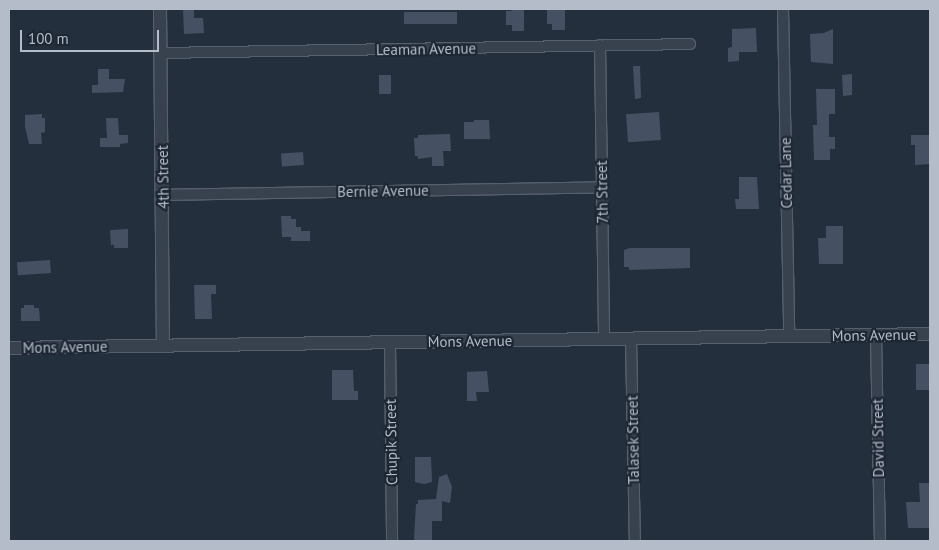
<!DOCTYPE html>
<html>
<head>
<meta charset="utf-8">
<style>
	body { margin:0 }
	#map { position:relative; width:939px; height:550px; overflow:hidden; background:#242f3e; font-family:"PT Sans",sans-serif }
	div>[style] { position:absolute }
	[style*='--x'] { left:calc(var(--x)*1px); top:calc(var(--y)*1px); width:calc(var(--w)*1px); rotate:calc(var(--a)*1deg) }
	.building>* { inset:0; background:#455162; transform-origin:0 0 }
	.roads { filter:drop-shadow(1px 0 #565f6c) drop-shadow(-1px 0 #565f6c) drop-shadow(0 1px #565f6c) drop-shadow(0 -1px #565f6c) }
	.minor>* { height:10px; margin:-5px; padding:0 5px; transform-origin:5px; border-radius:5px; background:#38414e }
	.tertiary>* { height:12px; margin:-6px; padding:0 6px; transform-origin:6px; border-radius:6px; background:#38414e }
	span { translate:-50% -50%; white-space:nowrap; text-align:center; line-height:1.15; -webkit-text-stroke:4.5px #1d2633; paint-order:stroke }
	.street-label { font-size:15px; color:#b4bcc9 }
	.frame { position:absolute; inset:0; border:10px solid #b4bcc9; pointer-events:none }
	.scale { position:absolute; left:20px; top:30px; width:139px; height:22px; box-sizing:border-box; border:2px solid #b4bcc9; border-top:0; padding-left:6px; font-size:15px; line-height:18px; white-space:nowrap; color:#b4bcc9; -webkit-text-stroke:4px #1d2633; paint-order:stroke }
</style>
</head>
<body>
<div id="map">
	<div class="building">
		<i style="clip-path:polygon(183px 9px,194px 9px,194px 18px,203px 18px,204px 33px,184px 34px)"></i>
		<i style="clip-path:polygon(511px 9px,524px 9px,524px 31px,512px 31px,512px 25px,506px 25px,506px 11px,512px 11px)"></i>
		<i style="clip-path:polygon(552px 9px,565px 9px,565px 30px,552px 30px,552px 24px,547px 24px,547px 10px)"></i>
		<i style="left:457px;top:12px;width:12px;height:53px;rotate:90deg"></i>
		<i style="clip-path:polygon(756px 28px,757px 52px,739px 52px,739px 61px,728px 62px,728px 48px,732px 47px,732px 29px)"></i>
		<i style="clip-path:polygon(833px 29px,833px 64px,811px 62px,810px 34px,824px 33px)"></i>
		<i style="clip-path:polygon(633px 66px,640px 66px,641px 98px,635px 99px)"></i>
		<i style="clip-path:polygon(98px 69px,109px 69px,109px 79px,125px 79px,123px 92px,92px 93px,92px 85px,98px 85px)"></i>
		<i style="clip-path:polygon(852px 74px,852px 95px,843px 96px,842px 75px)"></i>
		<i style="left:379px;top:75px;width:12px;height:19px"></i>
		<i style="clip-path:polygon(816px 89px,835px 89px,835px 114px,829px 114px,829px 137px,835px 137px,835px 149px,830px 149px,830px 160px,814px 160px,813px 125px,817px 125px)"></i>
		<i style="left:659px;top:112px;width:28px;height:33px;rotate:86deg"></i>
		<i style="clip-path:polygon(42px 114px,42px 118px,45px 118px,45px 132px,41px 133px,42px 144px,29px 144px,25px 127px,25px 115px)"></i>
		<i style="clip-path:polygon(106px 118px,118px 118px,119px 135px,128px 135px,128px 143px,120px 144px,120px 147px,100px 147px,100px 138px,107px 138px)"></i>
		<i style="clip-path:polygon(474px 120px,489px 120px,490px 139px,464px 139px,464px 122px,474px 122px)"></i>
		<i style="clip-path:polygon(450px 134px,451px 151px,443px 151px,444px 166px,432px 166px,432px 157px,418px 159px,418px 156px,415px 156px,414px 138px,418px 138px,418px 135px)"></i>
		<i style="clip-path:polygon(911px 135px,930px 135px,930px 164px,915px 165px,915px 145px,911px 145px)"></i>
		<i style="left:303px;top:152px;width:13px;height:22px;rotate:86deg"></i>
		<i style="clip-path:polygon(739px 177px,757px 177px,759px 209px,736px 209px,735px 199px,739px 199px)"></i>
		<i style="clip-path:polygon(281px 216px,291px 216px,291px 219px,296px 219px,296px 227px,301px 227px,301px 231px,310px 231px,310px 241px,291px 241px,291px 237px,282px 237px)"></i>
		<i style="clip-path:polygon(826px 226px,843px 226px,843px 264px,819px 264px,818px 238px,826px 238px)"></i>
		<i style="clip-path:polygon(128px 229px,128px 248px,114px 248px,114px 245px,111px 245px,110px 230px)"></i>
		<i style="clip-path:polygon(630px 248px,690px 248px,690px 268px,629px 270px,629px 267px,624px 267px,624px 250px)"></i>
		<i style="left:50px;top:260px;width:13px;height:33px;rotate:86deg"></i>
		<i style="clip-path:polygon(194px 285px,216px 285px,216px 294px,211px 294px,212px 319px,195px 319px)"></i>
		<i style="clip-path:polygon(24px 305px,34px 305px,34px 308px,39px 308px,40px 321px,21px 321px,21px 308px,24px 308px)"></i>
		<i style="left:916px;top:364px;width:14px;height:26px"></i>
		<i style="clip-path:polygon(332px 370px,353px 370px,354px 391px,358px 391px,358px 400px,332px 400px)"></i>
		<i style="clip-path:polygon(487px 371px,489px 392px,476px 392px,477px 401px,467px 401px,467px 372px)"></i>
		<i style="clip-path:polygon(415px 457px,431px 457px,432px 482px,424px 484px,415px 482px)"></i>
		<i style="clip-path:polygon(447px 474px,452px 487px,450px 503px,442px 501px,442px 521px,432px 521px,432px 541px,416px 541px,414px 539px,416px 504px,418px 504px,418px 500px,436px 499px,439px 477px)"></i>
		<i style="clip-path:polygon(919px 483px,930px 483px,930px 528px,908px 528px,906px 502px,920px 502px)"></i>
	</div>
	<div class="roads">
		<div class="minor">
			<i style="--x:783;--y:9;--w:327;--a:88.9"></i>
			<i style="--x:600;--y:45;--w:294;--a:89.2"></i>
			<i style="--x:161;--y:53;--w:529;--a:-0.97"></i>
			<i style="--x:163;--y:195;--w:439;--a:-1"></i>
			<i style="--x:876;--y:335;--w:206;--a:88.9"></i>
			<i style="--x:631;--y:339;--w:202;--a:88.9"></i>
			<i style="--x:390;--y:342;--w:199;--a:89.4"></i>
		</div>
		<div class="tertiary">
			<i style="--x:160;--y:9;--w:337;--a:89.5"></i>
			<i style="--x:9;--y:348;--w:921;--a:-0.87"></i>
		</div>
	</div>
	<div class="street-label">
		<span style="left:426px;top:49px;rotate:-1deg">Leaman Avenue</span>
		<span style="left:786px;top:173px;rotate:-91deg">Cedar Lane</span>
		<span style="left:163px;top:177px;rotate:-91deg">4th Street</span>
		<span style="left:383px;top:191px;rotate:-1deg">Bernie Avenue</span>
		<span style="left:602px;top:192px;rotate:-91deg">7th Street</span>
		<span style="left:874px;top:335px;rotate:-1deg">Mons Avenue</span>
		<span style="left:470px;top:341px;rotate:-1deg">Mons Avenue</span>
		<span style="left:65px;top:347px;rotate:-1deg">Mons Avenue</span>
		<span style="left:878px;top:438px;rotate:-91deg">David Street</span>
		<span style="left:633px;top:440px;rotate:-91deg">Talasek Street</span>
		<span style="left:391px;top:442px;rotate:-91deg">Chupik Street</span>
	</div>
	<div class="frame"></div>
	<div class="scale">100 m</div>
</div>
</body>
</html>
